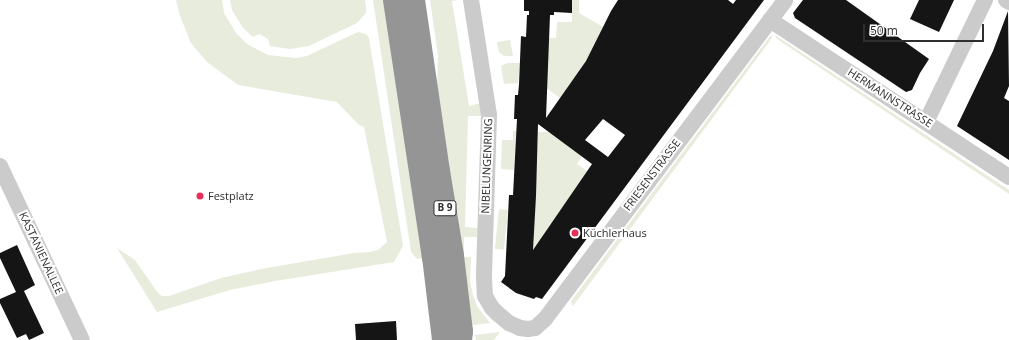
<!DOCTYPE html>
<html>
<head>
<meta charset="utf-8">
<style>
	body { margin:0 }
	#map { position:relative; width:1009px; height:340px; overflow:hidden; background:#fff; font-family:"Open Sans",sans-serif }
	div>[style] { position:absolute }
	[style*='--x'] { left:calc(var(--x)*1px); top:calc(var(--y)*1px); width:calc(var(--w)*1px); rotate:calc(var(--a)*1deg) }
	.green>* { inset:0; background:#e7ecdc; transform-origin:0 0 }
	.building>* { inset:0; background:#151515 }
	.minor>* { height:16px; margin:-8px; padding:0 8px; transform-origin:8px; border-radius:8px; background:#cbcbcb }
	.highway>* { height:22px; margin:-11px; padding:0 11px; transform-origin:11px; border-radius:11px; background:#959595 }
	.dots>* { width:11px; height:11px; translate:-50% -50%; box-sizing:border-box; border:2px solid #fff; border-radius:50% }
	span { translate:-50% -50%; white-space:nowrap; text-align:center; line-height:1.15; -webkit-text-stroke:4px #fff; paint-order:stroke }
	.shield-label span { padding:1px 3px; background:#fff; border:1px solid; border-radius:3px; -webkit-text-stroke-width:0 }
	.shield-label { font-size:10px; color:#2e2e2e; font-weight:700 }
	.street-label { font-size:11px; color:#2e2e2e }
	.poi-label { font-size:11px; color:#2e2e2e }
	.left { translate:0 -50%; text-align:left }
	.scale { position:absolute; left:863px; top:24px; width:121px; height:18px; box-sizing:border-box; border:2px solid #2e2e2e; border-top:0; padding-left:5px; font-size:12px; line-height:14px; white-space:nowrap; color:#2e2e2e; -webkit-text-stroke:3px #fff; paint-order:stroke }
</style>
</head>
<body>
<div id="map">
	<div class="green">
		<i style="clip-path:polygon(176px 0,222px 0,224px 13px,236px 33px,247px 44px,268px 55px,296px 58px,307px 56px,358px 32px,366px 34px,369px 38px,403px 246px,394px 262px,275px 281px,230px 290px,157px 312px,117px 248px,135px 260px,158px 293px,162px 296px,169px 296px,221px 278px,261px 269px,354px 253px,370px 252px,378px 250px,387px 242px,364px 127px,358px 124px,337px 102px,238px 85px,207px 62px,191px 43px,180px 16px)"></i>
		<i style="clip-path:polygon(230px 0,365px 0,366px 6px,366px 13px,357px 23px,309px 46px,290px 49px,270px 46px,268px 39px,259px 34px,253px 37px,243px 28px,232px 10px)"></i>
		<i style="clip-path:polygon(373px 0,385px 0,424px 258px,417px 259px,411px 252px)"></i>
		<i style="clip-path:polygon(430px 0,459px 0,452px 1px,469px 106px,481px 103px,481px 116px,468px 116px,465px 227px,478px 228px,477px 237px,464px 237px,464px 257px,471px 257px,470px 282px,473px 295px,477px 306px,490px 323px,467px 326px,437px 89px,438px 56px)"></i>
		<i style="clip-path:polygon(572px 0,579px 0,579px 13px,603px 27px,586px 61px,560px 98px,541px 84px,549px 38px,556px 38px,557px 22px,572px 22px)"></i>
		<i style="clip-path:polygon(771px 35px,772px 38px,573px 306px,572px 305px,571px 301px)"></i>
		<i style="clip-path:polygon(775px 35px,1009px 190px,1009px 194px,777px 39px)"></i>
		<i style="clip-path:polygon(510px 40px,513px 56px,504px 56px,499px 52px,497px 42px)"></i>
		<i style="clip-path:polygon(508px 63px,520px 63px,518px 83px,504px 84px,501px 66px)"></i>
		<i style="clip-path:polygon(513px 131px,516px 131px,514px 170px,501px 169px,502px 140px,513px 140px)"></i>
		<i style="clip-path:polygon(538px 132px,550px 132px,582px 156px,577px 164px,587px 171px,533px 251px)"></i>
		<i style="left:499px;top:209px;width:9px;height:40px;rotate:6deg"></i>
		<i style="clip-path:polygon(500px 332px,494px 340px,476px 340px,475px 335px)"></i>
	</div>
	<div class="building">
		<i style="clip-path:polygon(evenodd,524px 0,572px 0,572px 13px,554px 12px,554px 15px,550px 15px,546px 118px,586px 61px,611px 11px,618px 0,728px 0,733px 4px,736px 0,764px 0,542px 299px,536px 297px,534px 299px,516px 293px,501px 282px,505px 276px,509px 195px,513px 195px,517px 119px,514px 119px,515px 95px,518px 95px,519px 84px,521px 36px,526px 37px,527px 15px,529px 15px,529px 11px,524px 11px,524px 0,603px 119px,625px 135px,608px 157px,585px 140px,603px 119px,524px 0,538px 124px,592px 164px,533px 250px,536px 196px,538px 124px)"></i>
		<i style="clip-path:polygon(803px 0,846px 0,929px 59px,920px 73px,912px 90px,906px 92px,795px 18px,793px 13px)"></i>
		<i style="clip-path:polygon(919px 0,954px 0,939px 32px,910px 19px)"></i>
		<i style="clip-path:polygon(1008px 11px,1009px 86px,1004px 98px,1009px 101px,1009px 160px,957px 126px,993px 51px)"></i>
		<i style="clip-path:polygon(17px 245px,35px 285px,24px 291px,44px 333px,29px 340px,26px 334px,17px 338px,0 303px,0 299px,16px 292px,0 258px,0 253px)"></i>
		<i style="clip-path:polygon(396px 321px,397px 340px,356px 340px,355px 324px)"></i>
	</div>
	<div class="minor">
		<i style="--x:471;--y:0;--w:116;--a:81.1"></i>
		<i style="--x:489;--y:115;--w:163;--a:91.8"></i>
		<i style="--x:484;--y:278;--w:18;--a:87"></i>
		<i style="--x:485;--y:296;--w:14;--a:60"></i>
		<i style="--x:492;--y:308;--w:7;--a:45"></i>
		<i style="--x:497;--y:313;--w:16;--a:40"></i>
		<i style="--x:509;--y:323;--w:12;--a:24"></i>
		<i style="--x:520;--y:328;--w:8;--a:7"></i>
		<i style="--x:528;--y:329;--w:7;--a:-8"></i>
		<i style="--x:535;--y:328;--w:13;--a:-42"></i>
		<i style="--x:545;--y:319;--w:399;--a:-53"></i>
		<i style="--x:1006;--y:0;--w:4;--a:34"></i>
		<i style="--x:770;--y:20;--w:286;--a:33.3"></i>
		<i style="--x:926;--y:122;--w:136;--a:-64.2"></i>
		<i style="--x:0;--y:166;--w:192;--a:64.8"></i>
	</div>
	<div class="highway">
		<i style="--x:394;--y:0;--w:260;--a:81.4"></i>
		<i style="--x:433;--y:257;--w:84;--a:83.1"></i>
		<i style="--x:414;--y:0;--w:173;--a:81.7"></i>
		<i style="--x:439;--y:171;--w:86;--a:80.6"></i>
		<i style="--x:453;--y:256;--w:76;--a:83.2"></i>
		<i style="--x:462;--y:331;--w:9;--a:96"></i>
	</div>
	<div class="dots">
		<i style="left:200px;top:196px;background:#e63058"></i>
		<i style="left:575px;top:233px;background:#e63058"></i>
	</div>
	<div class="shield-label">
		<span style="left:445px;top:208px">B 9</span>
	</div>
	<div class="street-label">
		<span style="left:890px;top:98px;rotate:33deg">HERMANNSTRASSE</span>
		<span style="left:487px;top:166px;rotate:-88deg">NIBELUNGENRING</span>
		<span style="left:652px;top:175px;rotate:-53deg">FRIESENSTRASSE</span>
		<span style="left:41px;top:253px;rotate:65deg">KASTANIENALLEE</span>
	</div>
	<div class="poi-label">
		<span class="left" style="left:208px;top:196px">Festplatz</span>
		<span class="left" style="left:583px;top:233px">Küchlerhaus</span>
	</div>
	<div class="scale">50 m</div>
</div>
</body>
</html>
